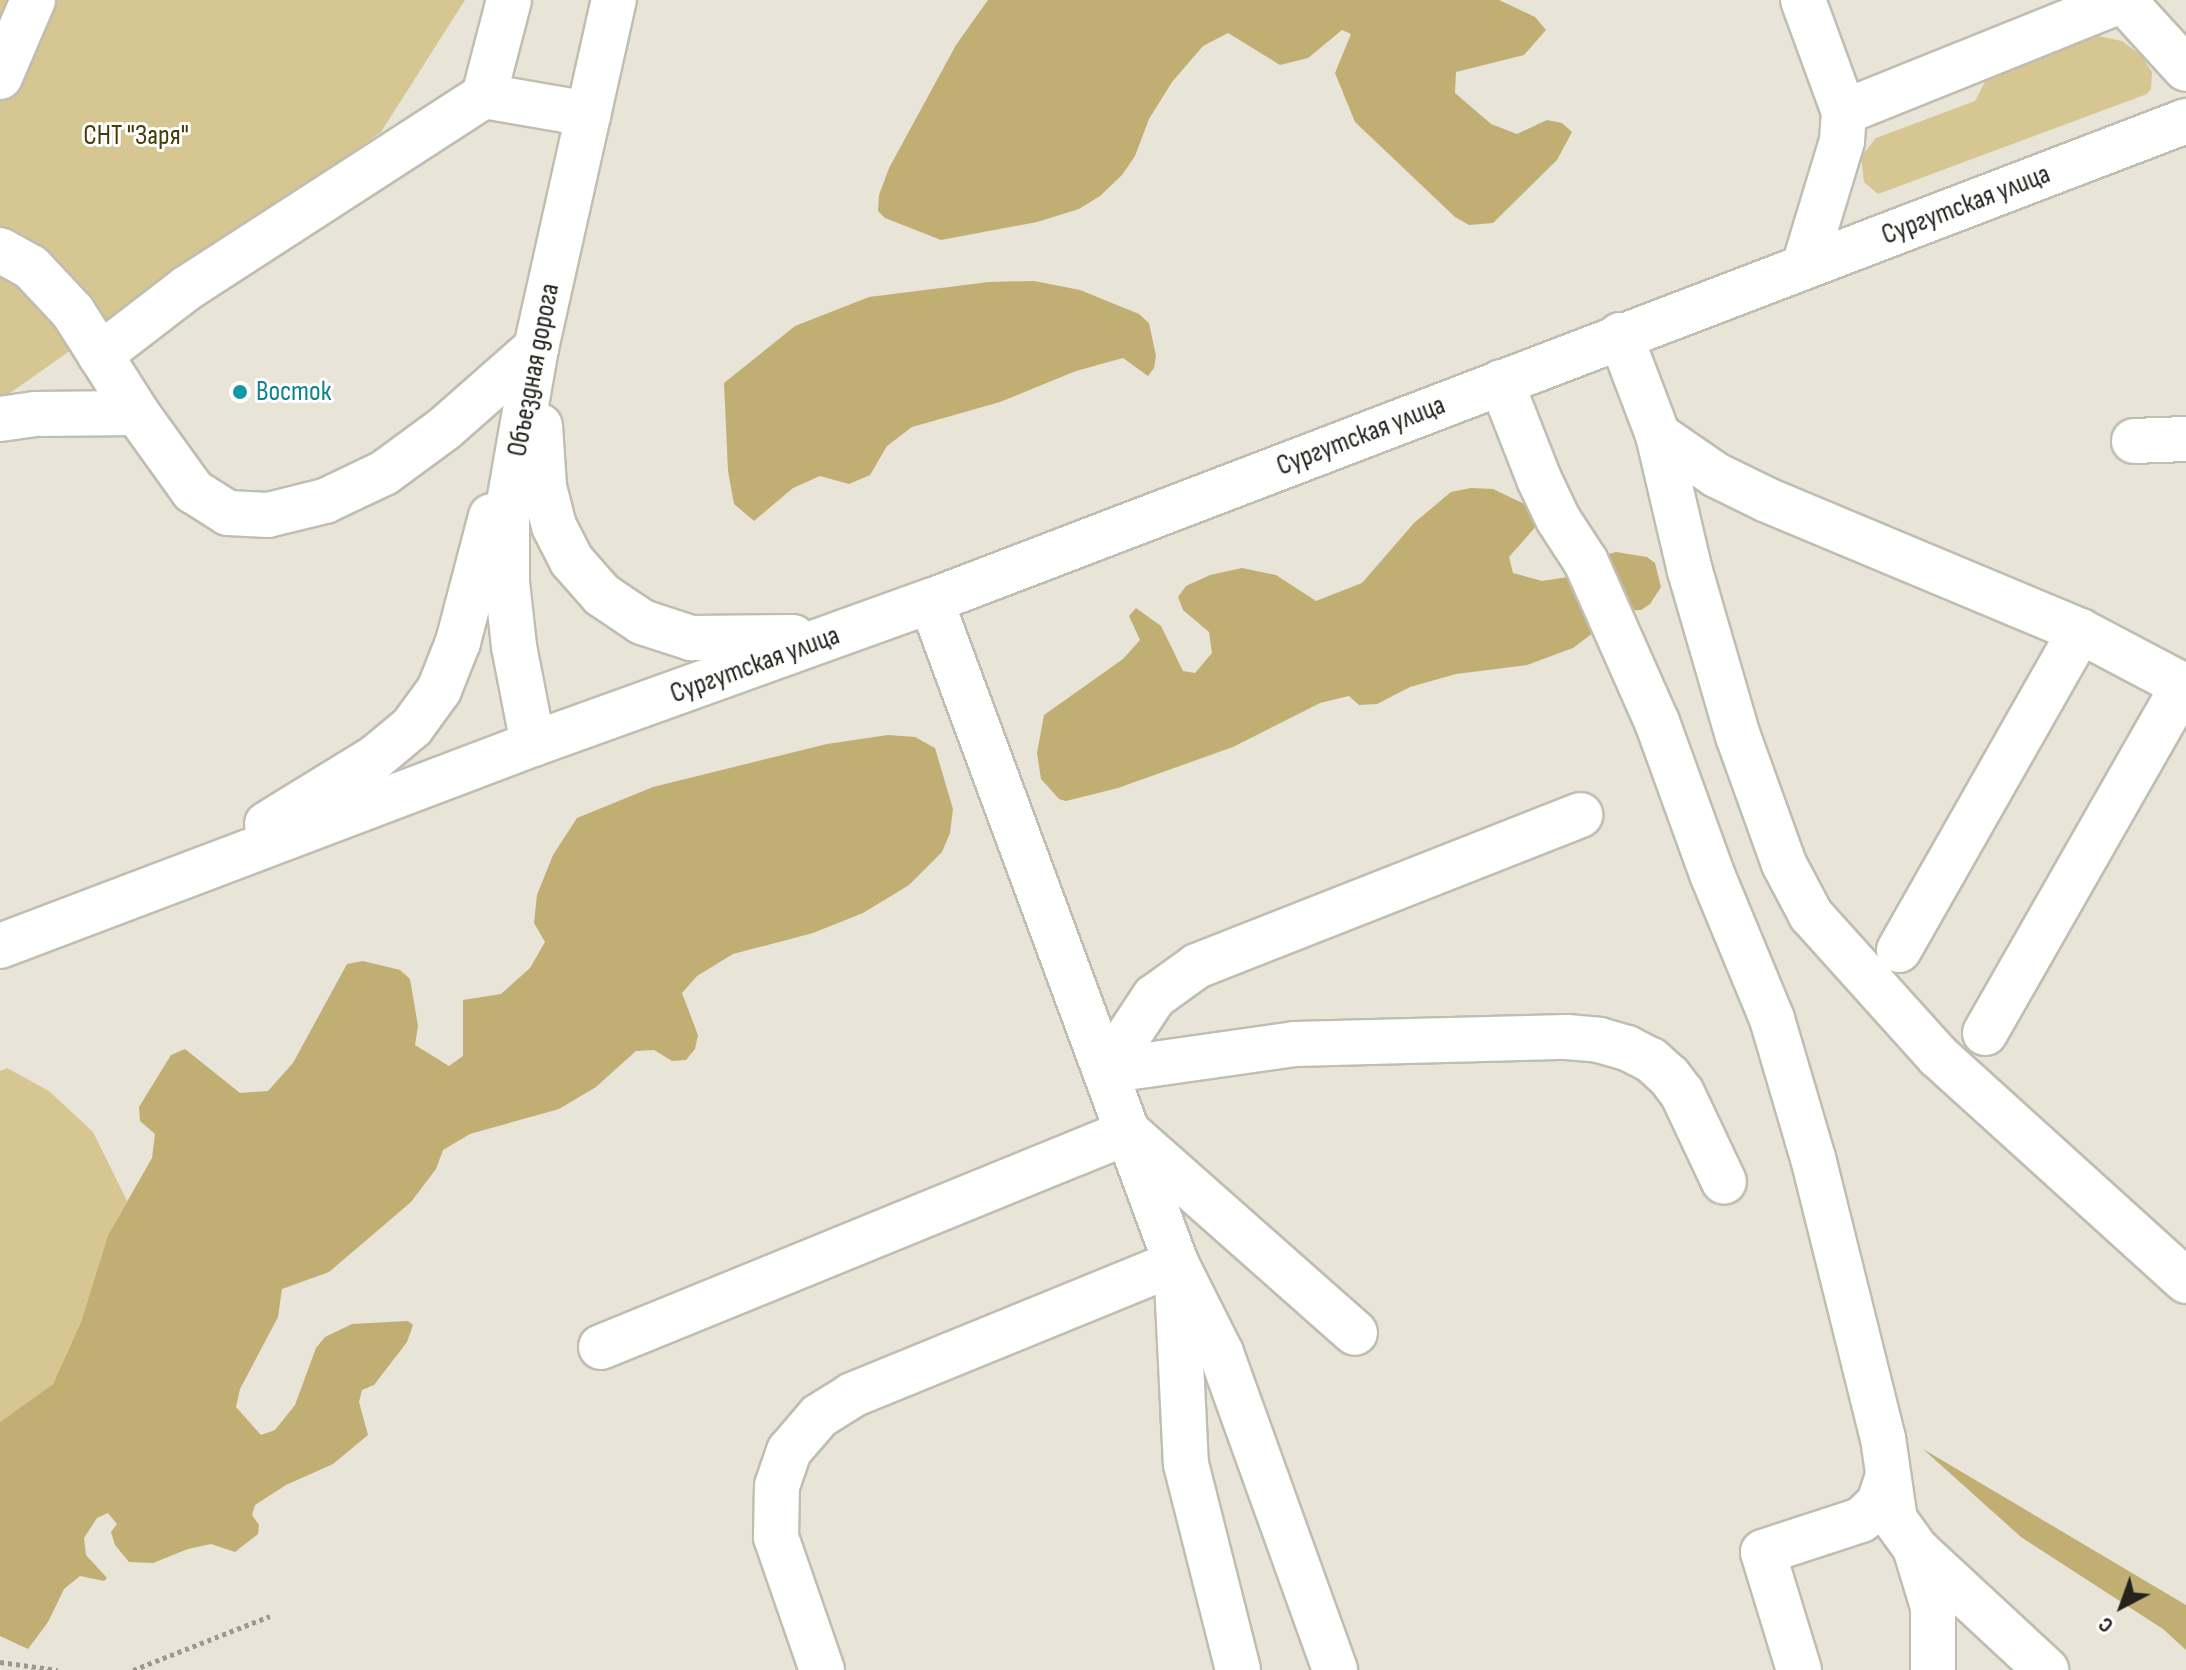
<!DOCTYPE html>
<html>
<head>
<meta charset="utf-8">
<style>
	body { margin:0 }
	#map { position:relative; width:2186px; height:1670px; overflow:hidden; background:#e8e4d7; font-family:"Sofia Sans Condensed",sans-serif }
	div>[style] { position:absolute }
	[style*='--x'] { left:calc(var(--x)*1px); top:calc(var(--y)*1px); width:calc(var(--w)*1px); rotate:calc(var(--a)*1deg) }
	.green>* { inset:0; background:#d6c692 }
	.forest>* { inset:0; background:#c0ae73 }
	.path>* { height:5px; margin-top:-2.5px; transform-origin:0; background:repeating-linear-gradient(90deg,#9c988f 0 4px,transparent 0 8px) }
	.roads { filter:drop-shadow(2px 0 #c1bdb0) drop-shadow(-2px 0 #c1bdb0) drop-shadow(0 2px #c1bdb0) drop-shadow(0 -2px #c1bdb0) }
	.minor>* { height:44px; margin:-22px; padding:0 22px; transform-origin:22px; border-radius:22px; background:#fff }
	.major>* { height:44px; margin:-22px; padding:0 22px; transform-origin:22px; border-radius:22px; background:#fff }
	.dots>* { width:22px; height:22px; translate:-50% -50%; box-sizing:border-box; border:4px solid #fff; border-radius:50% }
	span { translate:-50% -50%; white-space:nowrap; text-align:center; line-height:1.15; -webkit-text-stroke:6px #fff; paint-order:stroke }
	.park-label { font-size:28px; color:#483b0a }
	.street-label { font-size:28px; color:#25231e }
	.culture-label { font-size:28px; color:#0d838f }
	.left { translate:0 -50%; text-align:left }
	.north { position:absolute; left:2082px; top:1566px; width:80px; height:80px; -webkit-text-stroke:6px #fff; paint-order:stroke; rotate:221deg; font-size:22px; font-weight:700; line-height:32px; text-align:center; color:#25231e }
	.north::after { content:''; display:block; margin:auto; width:28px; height:36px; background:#25231e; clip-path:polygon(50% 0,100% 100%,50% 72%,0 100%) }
</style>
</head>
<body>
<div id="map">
	<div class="green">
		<i style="clip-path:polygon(0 0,465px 0,381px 132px,0 400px)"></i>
		<i style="clip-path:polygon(2098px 36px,2122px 41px,2141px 55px,2152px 72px,2151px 89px,2147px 94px,1878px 194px,1864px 182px,1861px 157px,1876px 138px,1975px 101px,1989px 74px)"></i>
		<i style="clip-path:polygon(7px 1068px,49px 1091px,93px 1132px,127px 1201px,108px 1235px,81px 1322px,53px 1384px,0 1422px,0 1071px)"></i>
	</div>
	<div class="forest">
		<i style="clip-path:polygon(988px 0,1499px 0,1535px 17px,1546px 30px,1524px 55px,1456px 72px,1455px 93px,1491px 124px,1517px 134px,1547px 120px,1562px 123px,1572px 132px,1557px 160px,1493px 223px,1469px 225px,1455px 217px,1355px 122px,1335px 73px,1351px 34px,1342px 30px,1308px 58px,1280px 65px,1228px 33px,1203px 46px,1172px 82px,1149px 119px,1135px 156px,1122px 175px,1100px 196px,1079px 209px,1037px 222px,941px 240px,885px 218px,878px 211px,879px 195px,889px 168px,956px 45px)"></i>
		<i style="clip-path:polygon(1034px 281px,1080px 290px,1139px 314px,1149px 323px,1156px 356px,1154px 368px,1148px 376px,1123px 358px,1076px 371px,1000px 402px,912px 427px,887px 446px,870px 475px,849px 484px,820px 476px,793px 488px,754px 521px,734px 504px,728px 471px,724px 383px,795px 326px,869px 297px,989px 282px)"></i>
		<i style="clip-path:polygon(1471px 488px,1493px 489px,1537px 510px,1538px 524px,1509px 557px,1513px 573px,1542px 581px,1568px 577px,1593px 558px,1616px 552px,1647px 557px,1655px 563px,1661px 587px,1650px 604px,1641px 610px,1622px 611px,1573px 648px,1527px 665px,1456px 674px,1410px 687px,1377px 704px,1359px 705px,1349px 696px,1320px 703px,1233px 747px,1118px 788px,1066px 801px,1059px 799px,1041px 779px,1037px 753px,1044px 715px,1123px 659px,1140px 640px,1129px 616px,1136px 608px,1161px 626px,1183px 671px,1195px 673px,1212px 653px,1209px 632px,1183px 610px,1178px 597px,1186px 586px,1210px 575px,1242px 568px,1276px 575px,1316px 601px,1362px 583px,1414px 523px,1451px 492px)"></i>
		<i style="clip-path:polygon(888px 735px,915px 737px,935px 748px,953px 809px,950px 833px,942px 852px,909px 885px,863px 913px,813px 933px,733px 954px,697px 976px,682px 993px,698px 1035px,695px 1049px,686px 1060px,672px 1061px,654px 1050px,636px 1051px,596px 1087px,559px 1109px,470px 1134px,443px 1150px,436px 1169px,411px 1202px,329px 1272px,282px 1289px,278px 1317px,240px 1389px,236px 1407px,261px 1435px,275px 1430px,295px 1405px,316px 1348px,325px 1337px,352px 1324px,408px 1321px,413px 1325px,407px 1342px,374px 1385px,362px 1390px,359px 1402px,368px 1435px,333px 1464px,286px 1485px,255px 1505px,252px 1515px,259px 1525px,258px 1534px,235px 1552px,211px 1544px,188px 1549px,153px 1563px,129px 1562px,115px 1545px,111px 1532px,117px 1524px,108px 1513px,97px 1518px,84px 1538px,86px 1555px,107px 1578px,104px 1581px,80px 1576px,64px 1589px,48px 1622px,28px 1649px,0 1636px,0 1422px,53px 1384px,81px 1322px,108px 1235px,152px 1158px,155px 1134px,140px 1121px,139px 1107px,171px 1055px,185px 1049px,240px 1093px,268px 1091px,293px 1063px,347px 964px,363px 961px,400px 970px,410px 979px,418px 1026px,415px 1045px,449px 1066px,463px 1056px,463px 1000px,501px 994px,530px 968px,545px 942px,534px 923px,537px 895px,553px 855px,577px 818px,653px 787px,827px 744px)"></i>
		<i style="clip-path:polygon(1923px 1449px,2186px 1605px,2186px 1650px,2163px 1629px,2021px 1537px)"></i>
	</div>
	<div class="path">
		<i style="--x:0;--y:1662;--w:58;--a:8"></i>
		<i style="--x:133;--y:1670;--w:147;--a:-21.5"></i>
	</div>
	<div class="roads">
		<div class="minor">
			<i style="--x:1803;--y:0;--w:119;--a:69.9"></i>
			<i style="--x:1844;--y:112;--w:29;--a:94"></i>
			<i style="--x:1842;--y:141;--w:131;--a:106.9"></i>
			<i style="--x:2123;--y:0;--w:93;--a:47.6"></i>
			<i style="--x:0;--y:77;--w:84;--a:-66.8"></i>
			<i style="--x:484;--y:96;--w:99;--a:-75.4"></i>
			<i style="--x:1844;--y:112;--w:301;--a:-21.9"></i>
			<i style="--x:0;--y:250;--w:35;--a:29"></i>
			<i style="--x:31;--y:267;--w:62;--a:47"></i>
			<i style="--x:73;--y:312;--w:120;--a:57.6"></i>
			<i style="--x:137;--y:413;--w:96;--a:54.3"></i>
			<i style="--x:193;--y:491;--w:41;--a:32.2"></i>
			<i style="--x:228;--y:513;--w:40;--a:2.9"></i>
			<i style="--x:268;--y:515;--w:59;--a:-13.8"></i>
			<i style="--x:325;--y:501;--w:65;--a:-25.4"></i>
			<i style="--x:384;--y:473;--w:74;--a:-36.3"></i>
			<i style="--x:444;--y:429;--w:123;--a:-41.4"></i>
			<i style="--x:1620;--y:335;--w:107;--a:69.2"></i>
			<i style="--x:1658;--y:435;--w:140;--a:76.8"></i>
			<i style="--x:1690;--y:571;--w:172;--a:73.8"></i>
			<i style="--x:1738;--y:736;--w:136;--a:70.2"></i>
			<i style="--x:1784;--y:864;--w:58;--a:62.1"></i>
			<i style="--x:1811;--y:915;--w:190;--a:48"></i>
			<i style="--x:1938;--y:1056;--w:335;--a:42.2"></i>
			<i style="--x:100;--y:355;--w:110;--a:-37.6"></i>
			<i style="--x:187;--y:288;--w:354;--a:-32.9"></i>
			<i style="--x:484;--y:96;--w:106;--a:9.8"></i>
			<i style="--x:1501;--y:382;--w:104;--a:68.6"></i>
			<i style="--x:1539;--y:479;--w:44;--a:64.6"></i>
			<i style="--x:1558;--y:519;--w:51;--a:56.9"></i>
			<i style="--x:1586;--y:562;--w:175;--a:66.1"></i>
			<i style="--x:1657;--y:722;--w:162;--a:70.1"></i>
			<i style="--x:1712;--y:874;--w:157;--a:67.5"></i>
			<i style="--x:1772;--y:1019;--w:145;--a:73.6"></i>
			<i style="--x:1813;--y:1158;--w:289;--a:76"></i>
			<i style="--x:1883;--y:1438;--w:83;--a:81.7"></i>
			<i style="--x:1895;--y:1520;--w:36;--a:54"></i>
			<i style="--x:1916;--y:1549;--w:178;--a:42.9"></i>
			<i style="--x:0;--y:419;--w:34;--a:-8"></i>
			<i style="--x:34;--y:414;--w:103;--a:-0.6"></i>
			<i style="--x:1658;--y:435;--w:70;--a:34.6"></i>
			<i style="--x:1716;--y:475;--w:57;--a:26.1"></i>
			<i style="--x:1767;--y:500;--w:339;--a:22.7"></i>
			<i style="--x:2080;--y:631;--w:120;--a:27.8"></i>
			<i style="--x:2134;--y:441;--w:52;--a:-2.2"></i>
			<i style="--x:1899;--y:950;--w:367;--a:-60.4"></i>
			<i style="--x:1985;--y:1033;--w:400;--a:-60.3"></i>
			<i style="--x:1105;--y:1071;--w:192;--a:-8.1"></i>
			<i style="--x:1295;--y:1044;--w:272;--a:-1.5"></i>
			<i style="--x:1567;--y:1037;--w:32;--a:5"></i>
			<i style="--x:1599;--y:1040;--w:29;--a:16"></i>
			<i style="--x:1627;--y:1048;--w:27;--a:27"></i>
			<i style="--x:1651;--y:1060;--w:24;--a:42"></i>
			<i style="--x:1669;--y:1076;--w:21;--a:53"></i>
			<i style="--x:1682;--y:1093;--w:98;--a:64.7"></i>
			<i style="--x:1105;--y:1071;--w:89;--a:-56.5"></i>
			<i style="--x:1154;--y:997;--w:53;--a:-35.8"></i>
			<i style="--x:1197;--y:966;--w:412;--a:-21.5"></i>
			<i style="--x:1176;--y:1263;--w:101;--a:63.4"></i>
			<i style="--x:1221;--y:1353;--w:337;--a:70.2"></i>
			<i style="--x:1177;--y:1282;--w:182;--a:87.2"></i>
			<i style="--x:1186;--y:1464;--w:212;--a:75.8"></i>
			<i style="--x:601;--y:1347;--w:569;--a:-22.19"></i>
			<i style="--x:1128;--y:1132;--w:303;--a:41.5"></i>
			<i style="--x:1916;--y:1551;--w:59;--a:73.1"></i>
			<i style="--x:1933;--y:1607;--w:63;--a:90"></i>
			<i style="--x:822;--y:1670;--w:141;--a:-109.1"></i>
			<i style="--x:776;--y:1537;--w:51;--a:-88.9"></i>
			<i style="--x:777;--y:1486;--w:37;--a:-71"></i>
			<i style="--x:789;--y:1451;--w:46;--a:-49.4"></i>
			<i style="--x:819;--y:1416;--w:39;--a:-32"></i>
			<i style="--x:852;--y:1395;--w:350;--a:-22.2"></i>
			<i style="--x:1176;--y:1263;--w:706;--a:-110.31"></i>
			<i style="--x:1799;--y:1670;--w:123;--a:-107"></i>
			<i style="--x:1763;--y:1552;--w:103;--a:-18.1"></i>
			<i style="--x:1861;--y:1520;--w:25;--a:-43"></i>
			<i style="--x:1879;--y:1503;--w:26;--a:-72"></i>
		</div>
		<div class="major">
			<i style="--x:540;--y:426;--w:61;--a:86.2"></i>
			<i style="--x:544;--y:487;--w:40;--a:75.6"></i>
			<i style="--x:554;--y:526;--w:39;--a:63"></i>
			<i style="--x:572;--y:561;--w:45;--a:48.6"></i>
			<i style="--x:602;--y:595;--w:48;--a:34"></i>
			<i style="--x:642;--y:622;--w:52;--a:18.1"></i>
			<i style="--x:691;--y:638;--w:102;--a:-0.6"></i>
			<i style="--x:533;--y:744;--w:100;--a:-101"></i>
			<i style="--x:514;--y:646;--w:63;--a:-96.3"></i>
			<i style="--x:507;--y:583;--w:69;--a:-90"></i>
			<i style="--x:507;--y:514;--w:169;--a:-80.1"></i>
			<i style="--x:536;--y:348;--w:357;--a:-77.4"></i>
			<i style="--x:267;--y:824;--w:128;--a:-31.6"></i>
			<i style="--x:376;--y:757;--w:47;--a:-39.8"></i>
			<i style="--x:412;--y:727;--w:46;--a:-53.9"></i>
			<i style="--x:439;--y:690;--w:52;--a:-68.4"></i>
			<i style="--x:458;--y:642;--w:130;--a:-75.3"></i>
			<i style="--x:0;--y:946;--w:570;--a:-20.76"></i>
			<i style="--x:533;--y:744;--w:423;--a:-19.8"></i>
			<i style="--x:931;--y:601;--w:1344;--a:-20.93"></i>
		</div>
	</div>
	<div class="dots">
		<i style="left:240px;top:392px;background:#0f9aa8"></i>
	</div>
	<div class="park-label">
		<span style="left:136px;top:136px">СНТ "Заря"</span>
	</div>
	<div class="street-label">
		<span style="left:1966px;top:205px;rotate:-21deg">Сургутская улица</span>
		<span style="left:534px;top:370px;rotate:-79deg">Объездная дорога</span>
		<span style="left:1361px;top:436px;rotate:-21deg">Сургутская улица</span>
		<span style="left:755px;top:665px;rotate:-20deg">Сургутская улица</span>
	</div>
	<div class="culture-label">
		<span class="left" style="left:256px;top:392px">Восток</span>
	</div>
	<div class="north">С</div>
</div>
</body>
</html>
